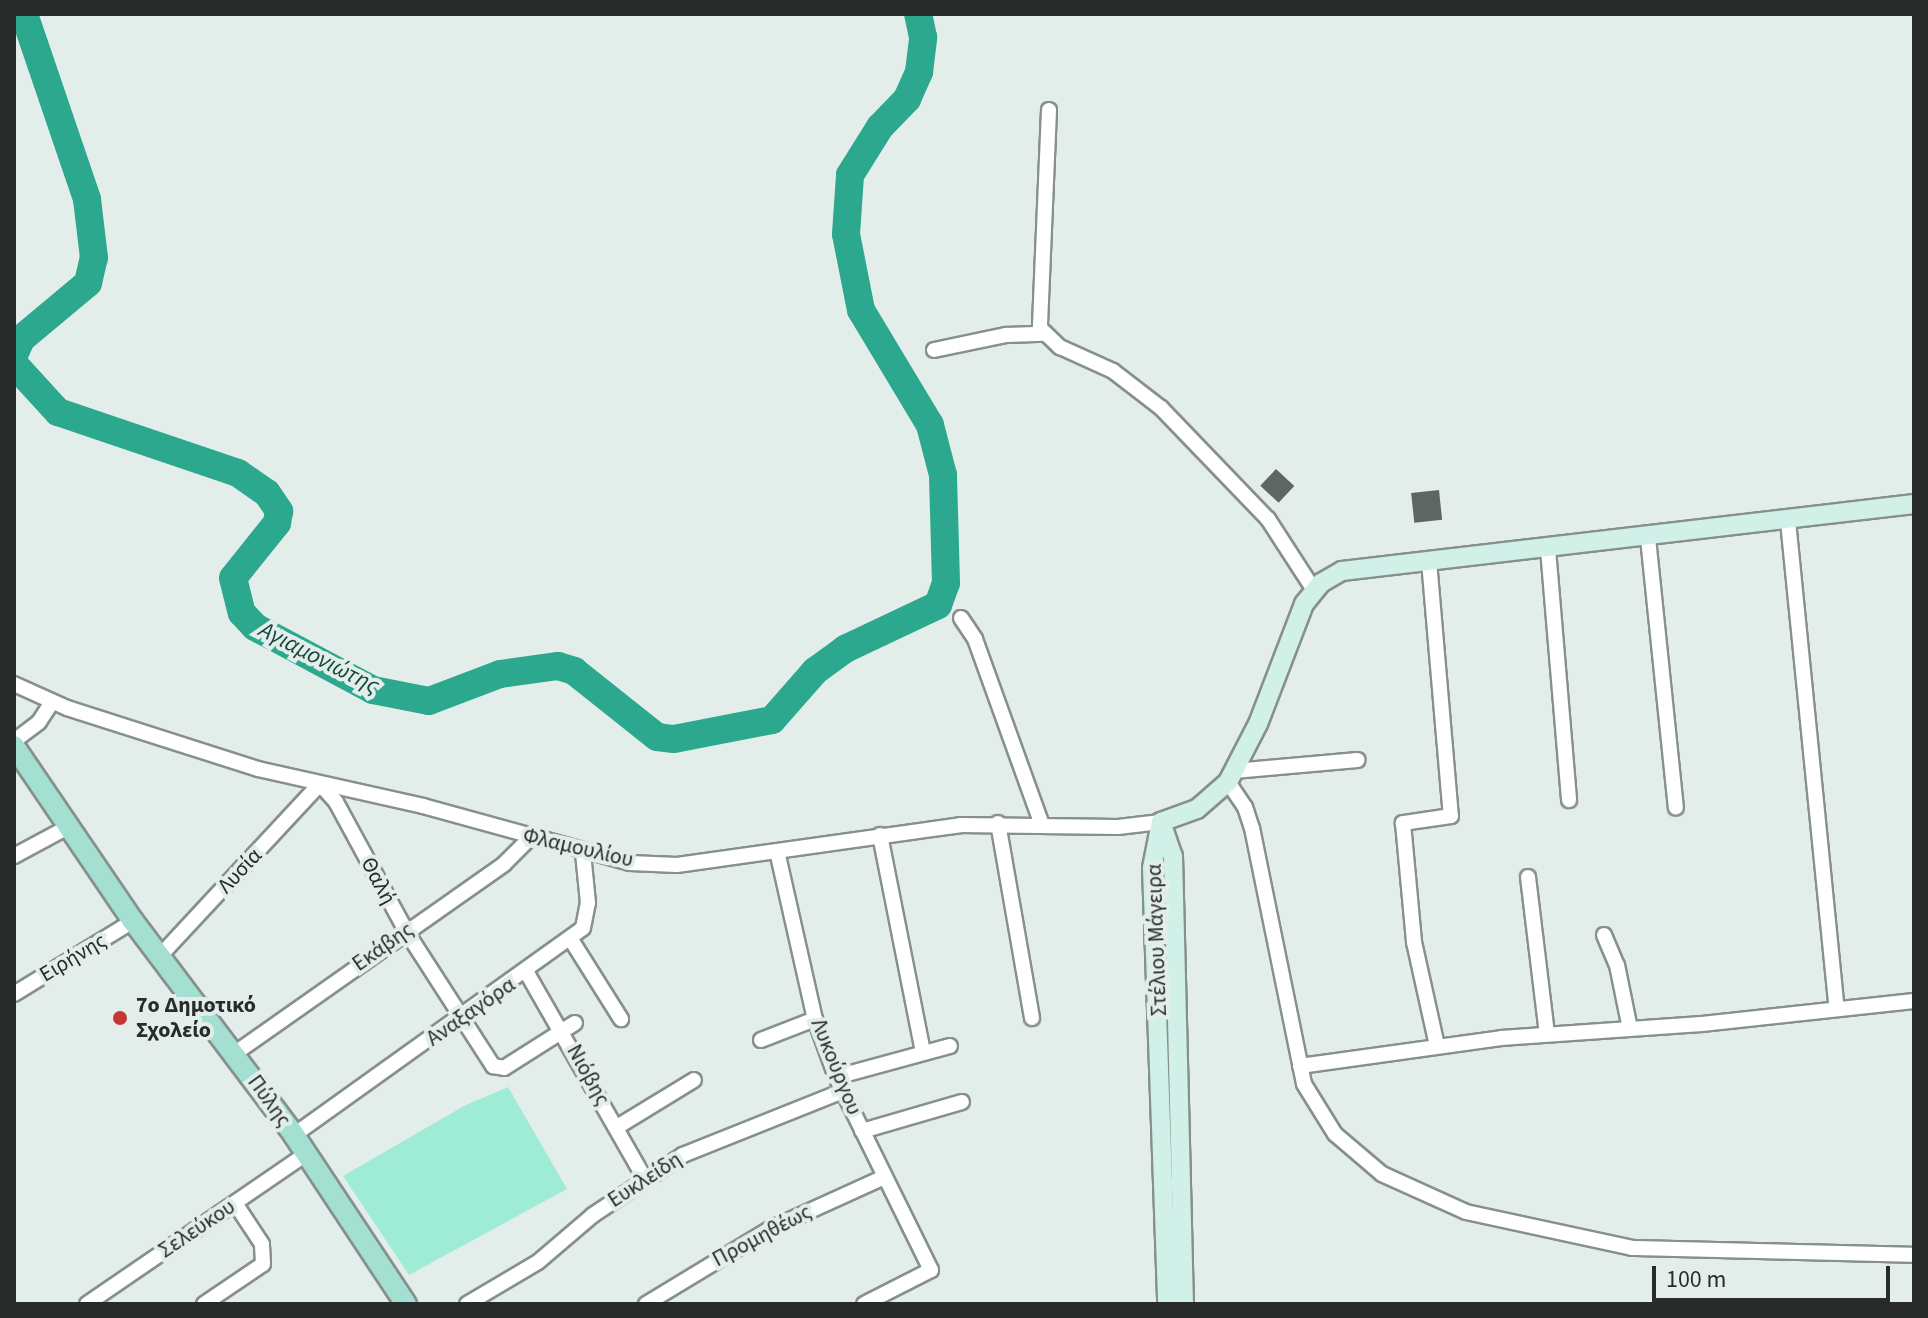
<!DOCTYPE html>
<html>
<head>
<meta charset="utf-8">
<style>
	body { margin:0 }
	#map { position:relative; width:1928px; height:1318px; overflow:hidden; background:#e3eeea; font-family:"Source Sans 3",sans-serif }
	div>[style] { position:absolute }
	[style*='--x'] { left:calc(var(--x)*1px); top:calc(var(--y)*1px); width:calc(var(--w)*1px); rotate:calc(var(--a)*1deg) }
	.green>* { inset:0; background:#9eebd6 }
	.river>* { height:28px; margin:-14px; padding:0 14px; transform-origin:14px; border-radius:14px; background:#2ba88e }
	.building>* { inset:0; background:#5d6663; transform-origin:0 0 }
	.roads { filter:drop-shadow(2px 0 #86908d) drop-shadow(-2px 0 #86908d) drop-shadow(0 2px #86908d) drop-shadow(0 -2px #86908d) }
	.street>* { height:14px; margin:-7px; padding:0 7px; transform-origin:7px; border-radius:7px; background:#fff }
	.secondary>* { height:18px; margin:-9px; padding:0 9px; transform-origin:9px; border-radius:9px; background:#d1f0e8 }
	.primary>* { height:20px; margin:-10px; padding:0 10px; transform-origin:10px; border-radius:10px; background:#a3e0d1 }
	.dots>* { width:22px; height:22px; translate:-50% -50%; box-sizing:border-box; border:4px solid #e3eeea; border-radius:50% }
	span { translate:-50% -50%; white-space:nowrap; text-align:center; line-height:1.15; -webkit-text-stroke:8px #e3eeea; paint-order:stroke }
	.street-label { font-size:22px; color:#272b2a }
	.poi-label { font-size:22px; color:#272b2a; font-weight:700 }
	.left { translate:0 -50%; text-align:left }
	.water-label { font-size:24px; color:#15483d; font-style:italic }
	.frame { position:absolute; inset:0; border:16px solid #272b2a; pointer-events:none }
	.scale { position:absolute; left:1652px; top:1266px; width:238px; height:36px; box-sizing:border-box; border:4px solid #272b2a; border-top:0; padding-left:10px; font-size:24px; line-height:28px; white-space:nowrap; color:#272b2a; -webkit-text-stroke:6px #e3eeea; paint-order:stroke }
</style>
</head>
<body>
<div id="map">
	<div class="green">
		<i style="clip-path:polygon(1163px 859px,1170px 1006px,1174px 1240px,1159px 872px)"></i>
		<i style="clip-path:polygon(508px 1087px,567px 1189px,409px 1275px,343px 1176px,464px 1106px)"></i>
	</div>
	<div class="river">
		<i style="--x:14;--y:355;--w:17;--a:-66"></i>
		<i style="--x:21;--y:339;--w:87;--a:-39.9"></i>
		<i style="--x:88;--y:283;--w:26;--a:-77"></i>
		<i style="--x:94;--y:258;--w:59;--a:-96.8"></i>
		<i style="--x:87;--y:199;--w:195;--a:-108.8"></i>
		<i style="--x:14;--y:364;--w:65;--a:47.5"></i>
		<i style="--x:58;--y:412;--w:190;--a:18.7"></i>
		<i style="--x:238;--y:473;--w:35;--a:35"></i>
		<i style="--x:267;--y:493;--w:22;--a:56"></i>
		<i style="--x:279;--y:511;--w:12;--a:99"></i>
		<i style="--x:277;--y:523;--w:70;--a:128.7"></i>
		<i style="--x:233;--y:578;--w:36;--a:76"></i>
		<i style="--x:242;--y:613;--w:19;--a:47"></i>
		<i style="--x:255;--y:627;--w:134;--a:28.1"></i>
		<i style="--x:373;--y:690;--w:57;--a:11.1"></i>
		<i style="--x:429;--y:701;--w:76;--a:-20.8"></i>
		<i style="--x:500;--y:674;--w:59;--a:-7.9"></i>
		<i style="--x:558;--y:666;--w:17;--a:17"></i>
		<i style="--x:574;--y:671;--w:106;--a:38.5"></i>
		<i style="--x:657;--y:737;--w:17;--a:7"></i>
		<i style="--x:674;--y:739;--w:100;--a:-11"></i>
		<i style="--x:772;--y:720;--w:65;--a:-48.7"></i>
		<i style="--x:815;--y:671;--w:37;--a:-36"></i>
		<i style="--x:845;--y:649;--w:103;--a:-25.3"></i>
		<i style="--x:938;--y:605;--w:23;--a:-70"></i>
		<i style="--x:946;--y:583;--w:108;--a:-91.6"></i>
		<i style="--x:943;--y:475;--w:52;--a:-104.6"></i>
		<i style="--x:930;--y:425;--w:134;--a:-121"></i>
		<i style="--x:861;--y:310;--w:77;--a:-101.2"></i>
		<i style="--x:846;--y:234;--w:59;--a:-86.1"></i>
		<i style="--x:850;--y:175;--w:57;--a:-58"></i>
		<i style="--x:880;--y:127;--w:39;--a:-46"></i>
		<i style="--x:907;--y:99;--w:30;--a:-66"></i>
		<i style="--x:919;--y:72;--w:35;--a:-83"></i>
		<i style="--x:923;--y:37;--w:24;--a:-102"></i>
	</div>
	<div class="building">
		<i style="left:1276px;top:469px;width:25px;height:23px;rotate:43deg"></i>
		<i style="left:1439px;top:490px;width:30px;height:28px;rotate:84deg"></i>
	</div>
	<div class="roads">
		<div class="street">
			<i style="--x:1049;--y:110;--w:218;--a:92.4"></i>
			<i style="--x:1040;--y:328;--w:28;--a:44"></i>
			<i style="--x:1060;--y:347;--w:58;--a:24.4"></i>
			<i style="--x:1113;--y:371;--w:61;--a:37.6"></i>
			<i style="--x:1161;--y:408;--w:154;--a:46.1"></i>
			<i style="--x:1268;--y:519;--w:85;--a:57.1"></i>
			<i style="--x:934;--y:350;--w:74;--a:-11.8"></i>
			<i style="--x:1006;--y:335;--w:38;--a:-2"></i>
			<i style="--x:1788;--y:521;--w:490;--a:84.3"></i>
			<i style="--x:1648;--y:538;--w:271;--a:84.1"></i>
			<i style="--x:1548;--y:549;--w:252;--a:85.2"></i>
			<i style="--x:1429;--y:561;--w:256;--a:85.1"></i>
			<i style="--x:1451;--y:816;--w:49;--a:171.7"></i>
			<i style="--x:1403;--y:823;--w:120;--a:84.7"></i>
			<i style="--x:1414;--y:942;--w:107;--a:77.5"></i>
			<i style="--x:961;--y:618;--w:25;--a:56"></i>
			<i style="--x:975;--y:639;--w:195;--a:70.2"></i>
			<i style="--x:14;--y:684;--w:58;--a:24.4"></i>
			<i style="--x:67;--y:708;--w:201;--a:17.7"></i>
			<i style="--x:258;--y:769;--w:169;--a:12.6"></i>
			<i style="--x:423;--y:806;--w:215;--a:15.4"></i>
			<i style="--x:630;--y:863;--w:47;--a:2.4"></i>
			<i style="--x:677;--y:865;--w:286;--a:-8"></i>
			<i style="--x:960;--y:825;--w:158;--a:0.7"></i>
			<i style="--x:1118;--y:827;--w:43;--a:-6.6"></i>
			<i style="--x:14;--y:741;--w:31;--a:-37"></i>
			<i style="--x:39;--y:722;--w:24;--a:-57"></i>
			<i style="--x:1234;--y:771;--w:124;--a:-5.1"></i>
			<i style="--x:1228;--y:782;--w:30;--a:56"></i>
			<i style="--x:1245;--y:807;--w:22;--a:72"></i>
			<i style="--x:1252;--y:828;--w:261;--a:78.5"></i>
			<i style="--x:1304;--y:1084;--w:59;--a:58.2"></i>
			<i style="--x:1335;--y:1134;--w:62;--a:40.4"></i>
			<i style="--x:1382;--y:1174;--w:92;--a:24.3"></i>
			<i style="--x:1466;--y:1212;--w:170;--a:12.2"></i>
			<i style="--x:1632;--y:1248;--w:282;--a:1.4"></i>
			<i style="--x:320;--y:784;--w:24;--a:48"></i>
			<i style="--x:336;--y:802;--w:147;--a:61.5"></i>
			<i style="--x:406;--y:931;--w:161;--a:57.2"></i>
			<i style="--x:493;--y:1066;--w:11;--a:10"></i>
			<i style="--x:504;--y:1068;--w:84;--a:-32.4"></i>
			<i style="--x:998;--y:823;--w:198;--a:80.1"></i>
			<i style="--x:880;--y:835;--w:221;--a:78.8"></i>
			<i style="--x:777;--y:851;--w:172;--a:77.3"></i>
			<i style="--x:815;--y:1019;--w:62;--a:70.1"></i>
			<i style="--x:836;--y:1077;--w:215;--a:63.8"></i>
			<i style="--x:931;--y:1270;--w:75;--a:153.1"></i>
			<i style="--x:14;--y:856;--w:61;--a:-28.2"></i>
			<i style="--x:1528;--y:877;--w:158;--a:83.1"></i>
			<i style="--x:1604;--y:935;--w:33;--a:67"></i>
			<i style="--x:1617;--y:965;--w:65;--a:78.5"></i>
			<i style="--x:570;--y:938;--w:96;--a:57.8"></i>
			<i style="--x:159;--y:957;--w:236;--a:-47.1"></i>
			<i style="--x:527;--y:973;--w:237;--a:60.2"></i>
			<i style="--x:14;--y:994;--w:140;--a:-31.5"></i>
			<i style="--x:761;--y:1040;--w:58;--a:-21.3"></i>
			<i style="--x:234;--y:1054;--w:330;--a:-35.1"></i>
			<i style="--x:504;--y:864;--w:37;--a:-45"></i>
			<i style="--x:1300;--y:1066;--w:203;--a:-7.9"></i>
			<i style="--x:1501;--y:1038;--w:201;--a:-4"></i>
			<i style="--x:1702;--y:1024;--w:213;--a:-6.2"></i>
			<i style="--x:836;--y:1077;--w:118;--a:-15.2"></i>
			<i style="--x:617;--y:1127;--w:90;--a:-31.4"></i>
			<i style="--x:862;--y:1131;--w:104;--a:-16.2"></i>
			<i style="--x:294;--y:1135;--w:355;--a:-35.6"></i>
			<i style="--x:583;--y:928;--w:25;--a:-79"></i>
			<i style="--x:588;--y:903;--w:50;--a:-95.7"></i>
			<i style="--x:87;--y:1304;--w:265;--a:-34.4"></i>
			<i style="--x:204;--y:1304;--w:71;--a:-34.1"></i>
			<i style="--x:263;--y:1264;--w:20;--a:-93"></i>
			<i style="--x:262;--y:1244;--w:49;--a:-123.4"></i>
			<i style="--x:467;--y:1304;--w:82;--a:-30.6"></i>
			<i style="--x:538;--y:1262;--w:72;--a:-40.5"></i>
			<i style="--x:593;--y:1215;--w:108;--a:-33.7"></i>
			<i style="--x:683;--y:1155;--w:172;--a:-21.8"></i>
			<i style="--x:646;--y:1304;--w:145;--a:-31.2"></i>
			<i style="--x:770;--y:1229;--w:125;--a:-24.5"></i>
		</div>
		<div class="secondary">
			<i style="--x:1161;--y:822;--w:38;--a:-20"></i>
			<i style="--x:1197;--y:809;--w:41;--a:-41.1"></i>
			<i style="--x:1228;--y:782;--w:65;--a:-62.7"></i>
			<i style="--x:1258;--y:724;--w:129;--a:-69"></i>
			<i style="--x:1304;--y:604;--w:27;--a:-51"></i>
			<i style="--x:1321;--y:583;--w:24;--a:-30"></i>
			<i style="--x:1342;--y:571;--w:576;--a:-6.68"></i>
			<i style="--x:1161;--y:822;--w:36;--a:71"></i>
			<i style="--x:1173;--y:856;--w:448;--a:88.6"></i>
			<i style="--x:1161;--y:822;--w:47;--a:101.1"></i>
			<i style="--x:1152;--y:868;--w:436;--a:88"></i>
		</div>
		<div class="primary">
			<i style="--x:14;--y:746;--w:212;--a:55.8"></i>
			<i style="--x:133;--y:921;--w:268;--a:53"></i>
			<i style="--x:294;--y:1135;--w:203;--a:56.5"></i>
		</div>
	</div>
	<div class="dots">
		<i style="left:120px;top:1018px;background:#c43535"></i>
	</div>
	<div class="street-label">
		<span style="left:578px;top:848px;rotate:13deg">Φλαμουλίου</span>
		<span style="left:240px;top:871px;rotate:-47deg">Λυσία</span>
		<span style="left:378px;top:881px;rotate:62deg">Θαλή</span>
		<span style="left:1157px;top:940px;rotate:-92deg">Στέλιου Μάγειρα</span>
		<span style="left:383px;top:947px;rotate:-35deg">Εκάβης</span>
		<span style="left:73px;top:958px;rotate:-31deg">Ειρήνης</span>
		<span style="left:471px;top:1012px;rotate:-35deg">Αναξαγόρα</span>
		<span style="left:836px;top:1067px;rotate:68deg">Λυκούργου</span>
		<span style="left:588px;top:1075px;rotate:61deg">Νιόβης</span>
		<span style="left:269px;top:1101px;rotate:54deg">Πύλης</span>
		<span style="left:645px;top:1180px;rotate:-33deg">Ευκλείδη</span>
		<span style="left:197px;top:1229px;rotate:-34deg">Σελεύκου</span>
		<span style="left:762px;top:1236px;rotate:-28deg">Προμηθέως</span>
	</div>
	<div class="poi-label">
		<span class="left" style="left:136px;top:1018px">7ο Δημοτικό<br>Σχολείο</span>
	</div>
	<div class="water-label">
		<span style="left:319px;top:658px;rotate:27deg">Αγιαμονιώτης</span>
	</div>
	<div class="frame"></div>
	<div class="scale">100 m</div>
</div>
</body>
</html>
